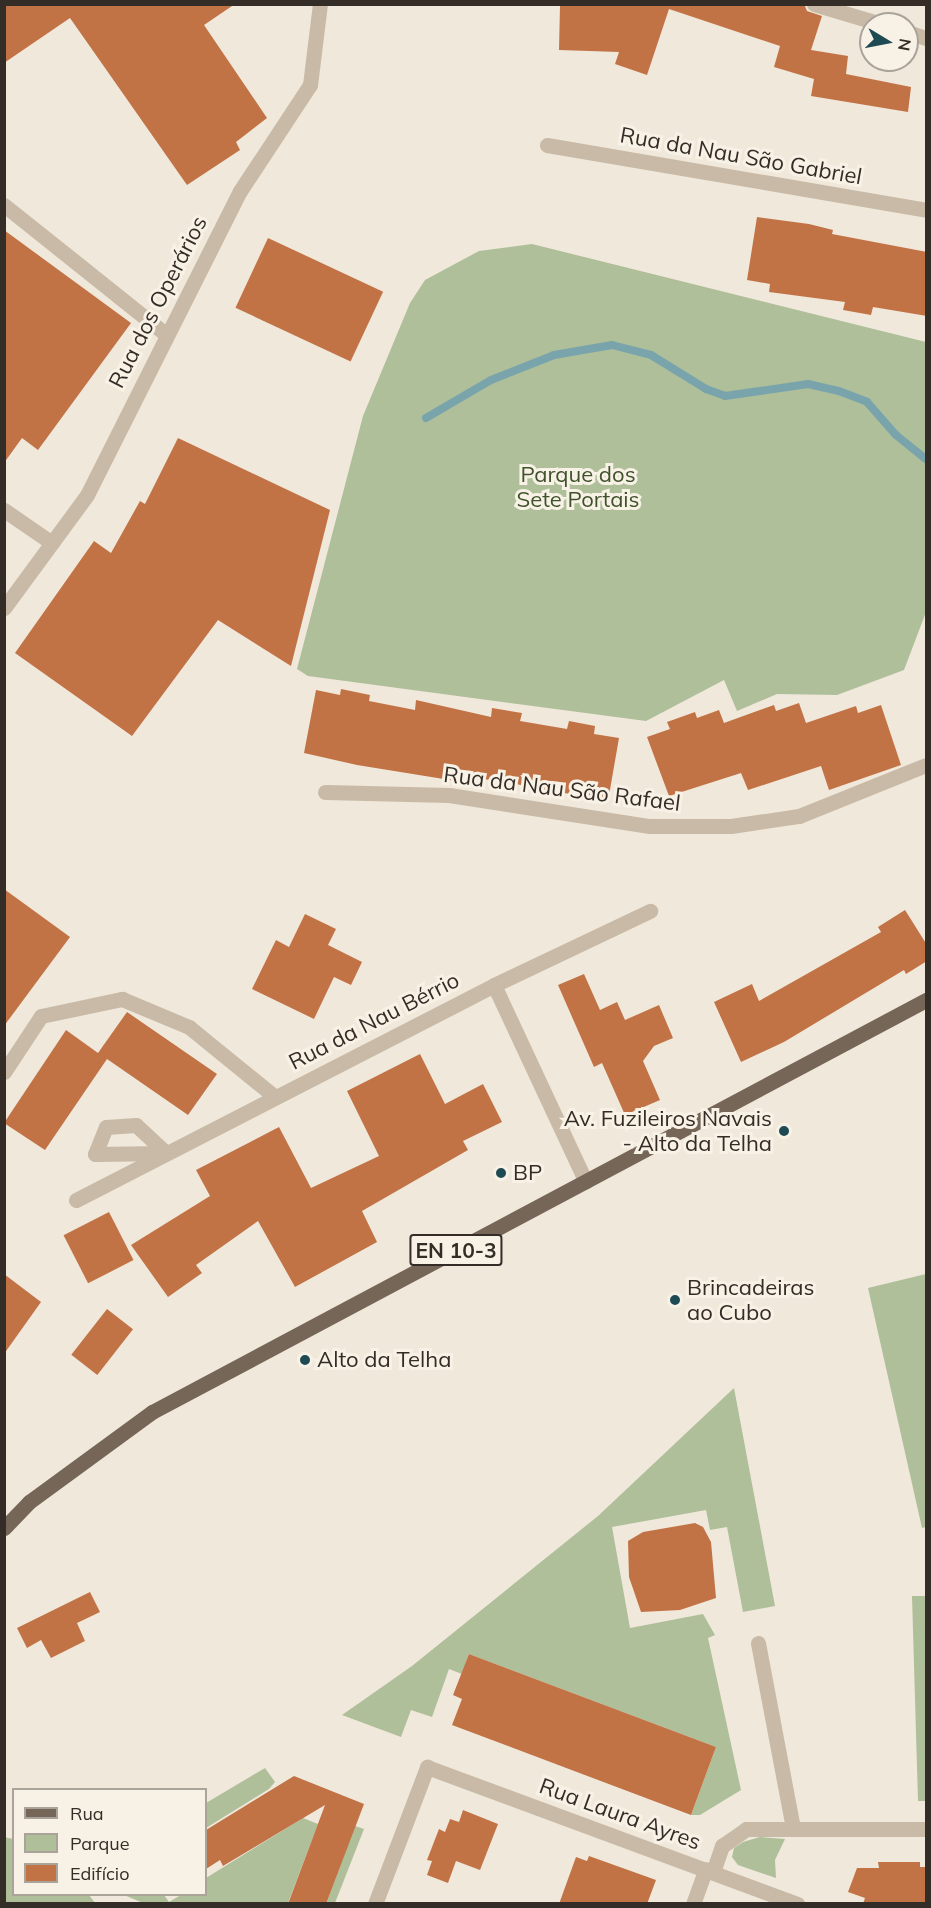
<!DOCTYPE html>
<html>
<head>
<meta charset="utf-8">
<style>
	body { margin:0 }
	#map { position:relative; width:931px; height:1908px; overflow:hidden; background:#f0e8da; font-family:Mulish,sans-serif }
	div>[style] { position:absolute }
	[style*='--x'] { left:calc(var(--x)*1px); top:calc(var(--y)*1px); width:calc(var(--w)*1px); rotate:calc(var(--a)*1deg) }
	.green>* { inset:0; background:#aebf9a }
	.stream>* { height:8px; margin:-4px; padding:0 4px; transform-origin:4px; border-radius:4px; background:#7aa4ac }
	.building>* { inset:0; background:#c27346; transform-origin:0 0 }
	.lane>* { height:15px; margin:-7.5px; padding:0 7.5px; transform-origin:7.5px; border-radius:7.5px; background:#c8baa6 }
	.street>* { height:15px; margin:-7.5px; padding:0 7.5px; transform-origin:7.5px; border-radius:7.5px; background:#c8baa6 }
	.primary>* { height:15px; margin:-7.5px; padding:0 7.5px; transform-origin:7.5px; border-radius:7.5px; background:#766658 }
	.dots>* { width:16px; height:16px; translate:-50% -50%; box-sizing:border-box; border:3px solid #f8f2e6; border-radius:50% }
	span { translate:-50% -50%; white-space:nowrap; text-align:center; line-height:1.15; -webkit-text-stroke:6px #f8f2e6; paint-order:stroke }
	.shield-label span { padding:2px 4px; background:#f8f2e6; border:2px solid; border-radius:4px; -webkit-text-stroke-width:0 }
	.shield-label { font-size:21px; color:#342d27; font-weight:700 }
	.street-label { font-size:22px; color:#342d27 }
	.park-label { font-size:22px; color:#3f522b }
	.poi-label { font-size:22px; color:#342d27 }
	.right { translate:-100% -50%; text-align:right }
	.left { translate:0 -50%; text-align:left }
	.frame { position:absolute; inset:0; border:6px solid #342d27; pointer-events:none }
	.legend { position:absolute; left:12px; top:1788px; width:195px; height:108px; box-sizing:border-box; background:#f8f2e6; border:2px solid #aaa39a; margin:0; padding:8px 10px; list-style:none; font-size:18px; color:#342d27 }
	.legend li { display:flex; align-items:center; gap:12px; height:30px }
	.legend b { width:30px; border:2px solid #aaa39a }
	.north { position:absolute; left:859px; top:12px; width:60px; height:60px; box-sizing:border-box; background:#f8f2e6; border:2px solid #aaa39a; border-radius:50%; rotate:100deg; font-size:16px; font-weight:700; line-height:24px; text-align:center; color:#342d27 }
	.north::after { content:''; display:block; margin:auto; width:21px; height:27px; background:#1e4a54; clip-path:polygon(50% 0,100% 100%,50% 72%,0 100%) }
</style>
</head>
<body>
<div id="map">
	<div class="green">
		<i style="clip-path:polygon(532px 244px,926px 342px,926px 612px,904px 670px,837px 695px,777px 694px,737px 711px,724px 680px,646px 721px,308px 676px,297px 669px,363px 416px,410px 303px,425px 280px,479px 251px)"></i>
		<i style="clip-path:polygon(926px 1274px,926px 1527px,922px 1528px,868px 1288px)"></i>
		<i style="clip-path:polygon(734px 1388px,775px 1606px,743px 1612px,727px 1527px,710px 1530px,706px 1510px,612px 1527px,630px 1628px,703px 1614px,715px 1635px,708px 1638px,741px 1790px,700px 1815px,691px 1815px,716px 1747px,469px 1654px,462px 1674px,449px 1669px,432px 1717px,411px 1710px,401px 1737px,342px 1715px,412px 1666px,598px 1516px)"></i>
		<i style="clip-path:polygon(912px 1596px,926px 1596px,926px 1801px,918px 1801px)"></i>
		<i style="clip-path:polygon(265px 1768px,275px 1782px,269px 1789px,206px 1828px,206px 1803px)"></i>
		<i style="clip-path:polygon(303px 1818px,318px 1824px,288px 1903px,143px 1903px,124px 1895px,164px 1895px,169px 1902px,181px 1895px,206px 1894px,206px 1878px)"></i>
		<i style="clip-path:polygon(355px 1826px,364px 1829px,335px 1903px,326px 1904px)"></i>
		<i style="clip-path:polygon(4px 1837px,13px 1839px,14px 1894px,89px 1895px,95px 1903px,5px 1903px)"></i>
		<i style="clip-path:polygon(760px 1837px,785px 1839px,775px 1860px,776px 1878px,738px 1865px,732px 1857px,734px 1848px,743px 1842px)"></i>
	</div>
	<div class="stream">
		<i style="--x:426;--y:418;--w:75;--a:-30.3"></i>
		<i style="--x:491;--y:380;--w:68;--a:-21.6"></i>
		<i style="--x:554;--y:355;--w:59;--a:-9.8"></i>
		<i style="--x:612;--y:345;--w:40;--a:14.4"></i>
		<i style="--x:651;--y:355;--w:65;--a:31.7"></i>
		<i style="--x:706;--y:389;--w:20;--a:20"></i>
		<i style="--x:725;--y:396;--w:84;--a:-8.2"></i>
		<i style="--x:808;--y:384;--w:32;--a:13"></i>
		<i style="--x:839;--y:391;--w:30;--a:21"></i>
		<i style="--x:867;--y:402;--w:44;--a:48.7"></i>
		<i style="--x:896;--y:435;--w:38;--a:39"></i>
	</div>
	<div class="building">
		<i style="clip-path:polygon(4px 4px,235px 4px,204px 25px,267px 118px,236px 142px,240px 150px,187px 185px,70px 18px,4px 63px)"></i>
		<i style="clip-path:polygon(567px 4px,804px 4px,807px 11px,822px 16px,811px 50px,848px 56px,846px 74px,911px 87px,908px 112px,811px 96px,814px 79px,774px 67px,780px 46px,669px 9px,647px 75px,615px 64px,619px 52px,559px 50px,560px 6px)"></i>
		<i style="clip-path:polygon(757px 217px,809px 224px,833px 230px,832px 234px,927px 252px,927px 316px,873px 307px,871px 315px,843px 310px,845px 302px,769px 292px,770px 284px,747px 280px)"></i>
		<i style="clip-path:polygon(4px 230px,131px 323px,38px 450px,22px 438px,4px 463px)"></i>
		<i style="left:268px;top:238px;width:127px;height:77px;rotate:25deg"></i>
		<i style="clip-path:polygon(178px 438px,330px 510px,291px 666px,218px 620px,132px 736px,15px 653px,94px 541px,111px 553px,140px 501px,145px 504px)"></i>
		<i style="clip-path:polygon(341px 689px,370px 695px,369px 701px,415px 710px,416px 700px,491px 717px,492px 708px,522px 713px,520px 721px,567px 729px,569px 721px,595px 726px,594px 734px,619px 738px,608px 801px,510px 783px,457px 775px,456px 781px,357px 765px,304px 753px,316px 690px,340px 695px)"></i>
		<i style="clip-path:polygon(799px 703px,806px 723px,856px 706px,858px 713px,881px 705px,901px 765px,829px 790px,821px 766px,748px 790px,741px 773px,669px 796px,647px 737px,670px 729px,667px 722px,695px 712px,697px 718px,719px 710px,724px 723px,774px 705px,776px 711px)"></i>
		<i style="clip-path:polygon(4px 889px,70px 937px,4px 1026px)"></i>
		<i style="clip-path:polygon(905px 910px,927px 945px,927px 961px,906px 974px,904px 970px,784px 1042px,741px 1062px,714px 1002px,752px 984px,759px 1001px,881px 932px,878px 927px)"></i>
		<i style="clip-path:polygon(305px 914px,336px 929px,328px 945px,362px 962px,351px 985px,334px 977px,314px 1019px,252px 989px,276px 940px,289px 947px)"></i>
		<i style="clip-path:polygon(584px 974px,600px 1010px,617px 1002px,625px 1020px,659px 1005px,673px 1038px,654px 1046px,643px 1061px,660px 1100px,625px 1115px,602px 1063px,594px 1067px,558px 985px)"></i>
		<i style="clip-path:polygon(127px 1012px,217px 1074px,188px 1115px,107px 1059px,45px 1150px,4px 1123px,66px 1030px,98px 1053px)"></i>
		<i style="clip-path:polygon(420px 1054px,445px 1104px,483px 1084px,502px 1122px,463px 1141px,468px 1150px,362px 1211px,377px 1242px,295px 1287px,258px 1221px,196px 1265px,202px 1273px,168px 1297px,131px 1245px,210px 1196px,196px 1170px,279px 1127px,311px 1188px,379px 1156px,347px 1091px)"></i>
		<i style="left:109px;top:1212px;width:54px;height:51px;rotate:63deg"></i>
		<i style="clip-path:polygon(4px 1274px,41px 1302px,4px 1354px)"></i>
		<i style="left:107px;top:1309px;width:33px;height:58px;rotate:38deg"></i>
		<i style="clip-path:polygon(695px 1523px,703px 1527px,711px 1542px,716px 1598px,680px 1610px,641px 1612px,629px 1577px,628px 1541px,643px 1532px)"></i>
		<i style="clip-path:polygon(90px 1592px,100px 1612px,77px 1623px,85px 1641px,51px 1658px,41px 1640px,27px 1648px,17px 1628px)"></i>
		<i style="clip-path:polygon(469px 1654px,716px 1747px,691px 1815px,452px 1725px,462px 1699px,453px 1695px)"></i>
		<i style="clip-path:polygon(294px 1776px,364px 1804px,326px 1904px,288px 1904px,325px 1805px,223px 1866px,220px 1860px,206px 1869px,206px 1830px)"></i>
		<i style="clip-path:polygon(463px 1810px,498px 1824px,480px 1870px,456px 1861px,448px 1883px,427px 1875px,432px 1861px,427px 1860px,439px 1829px,445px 1832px,450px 1819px,459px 1822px)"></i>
		<i style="clip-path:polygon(589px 1856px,656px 1880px,647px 1904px,559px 1904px,576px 1857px,587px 1861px)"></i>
		<i style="clip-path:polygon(878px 1862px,920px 1862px,920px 1867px,927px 1867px,927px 1904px,863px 1904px,865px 1898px,848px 1892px,857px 1868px,879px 1868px)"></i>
	</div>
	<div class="lane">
		<i style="--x:4;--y:205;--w:208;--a:38.6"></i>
		<i style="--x:4;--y:510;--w:58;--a:34.5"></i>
		<i style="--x:758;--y:1643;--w:188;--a:79.3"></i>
	</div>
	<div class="street">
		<i style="--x:814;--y:4;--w:70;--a:16.6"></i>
		<i style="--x:907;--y:32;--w:20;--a:18"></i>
		<i style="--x:547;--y:145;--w:385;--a:9.7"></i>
		<i style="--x:4;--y:608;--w:140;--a:-53.7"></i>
		<i style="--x:87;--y:495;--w:340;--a:-63.3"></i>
		<i style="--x:240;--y:191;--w:127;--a:-56.6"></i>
		<i style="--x:310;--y:85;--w:82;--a:-83"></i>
		<i style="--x:325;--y:792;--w:124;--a:1.4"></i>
		<i style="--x:449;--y:795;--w:203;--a:8.8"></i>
		<i style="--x:650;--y:826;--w:81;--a:0"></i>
		<i style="--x:731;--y:826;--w:69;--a:-8.4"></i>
		<i style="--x:799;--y:816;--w:137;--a:-21.9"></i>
		<i style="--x:494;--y:985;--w:217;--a:65"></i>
		<i style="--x:4;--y:1072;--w:67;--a:-56.5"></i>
		<i style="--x:41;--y:1016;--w:83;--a:-11.9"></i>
		<i style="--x:122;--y:999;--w:73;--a:22.7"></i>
		<i style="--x:189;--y:1027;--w:111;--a:39.1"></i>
		<i style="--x:136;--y:1125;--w:41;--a:43"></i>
		<i style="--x:166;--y:1153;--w:71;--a:179.2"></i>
		<i style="--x:95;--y:1154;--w:29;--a:-68"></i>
		<i style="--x:106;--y:1127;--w:30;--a:-4"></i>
		<i style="--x:76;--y:1200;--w:470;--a:-27.2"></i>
		<i style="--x:494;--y:985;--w:173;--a:-25.4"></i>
		<i style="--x:713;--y:1872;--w:28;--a:-71"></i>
		<i style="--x:722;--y:1846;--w:29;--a:-35"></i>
		<i style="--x:746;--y:1829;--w:180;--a:0"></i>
		<i style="--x:375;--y:1904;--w:147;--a:-69.2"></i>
		<i style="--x:427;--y:1767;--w:395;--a:20.3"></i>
		<i style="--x:693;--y:1904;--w:37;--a:-70"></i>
	</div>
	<div class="primary">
		<i style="--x:4;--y:1528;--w:36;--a:-46"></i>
		<i style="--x:29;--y:1502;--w:152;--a:-36.2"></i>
		<i style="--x:152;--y:1412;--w:877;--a:-28.03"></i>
	</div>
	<div class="dots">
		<i style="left:784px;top:1131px;background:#1e4a54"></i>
		<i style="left:501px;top:1173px;background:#1e4a54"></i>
		<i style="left:675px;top:1300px;background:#1e4a54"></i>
		<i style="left:305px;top:1360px;background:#1e4a54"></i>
	</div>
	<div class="shield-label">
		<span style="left:456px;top:1250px">EN 10-3</span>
	</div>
	<div class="street-label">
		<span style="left:741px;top:156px;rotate:10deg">Rua da Nau São Gabriel</span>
		<span style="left:158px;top:302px;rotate:-63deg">Rua dos Operários</span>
		<span style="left:562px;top:789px;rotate:7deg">Rua da Nau São Rafael</span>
		<span style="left:374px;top:1021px;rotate:-27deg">Rua da Nau Bérrio</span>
		<span style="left:620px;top:1814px;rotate:20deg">Rua Laura Ayres</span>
	</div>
	<div class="park-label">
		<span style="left:578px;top:487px">Parque dos<br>Sete Portais</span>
	</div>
	<div class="poi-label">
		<span class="right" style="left:772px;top:1131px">Av. Fuzileiros Navais<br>- Alto da Telha</span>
		<span class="left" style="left:513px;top:1173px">BP</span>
		<span class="left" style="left:687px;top:1300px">Brincadeiras<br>ao Cubo</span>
		<span class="left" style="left:317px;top:1360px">Alto da Telha</span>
	</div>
	<div class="frame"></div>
	<ul class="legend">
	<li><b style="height:8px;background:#766658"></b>Rua</li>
	<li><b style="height:16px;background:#aebf9a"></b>Parque</li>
	<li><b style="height:16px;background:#c27346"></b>Edifício</li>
	</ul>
	<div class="north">N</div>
</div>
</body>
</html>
